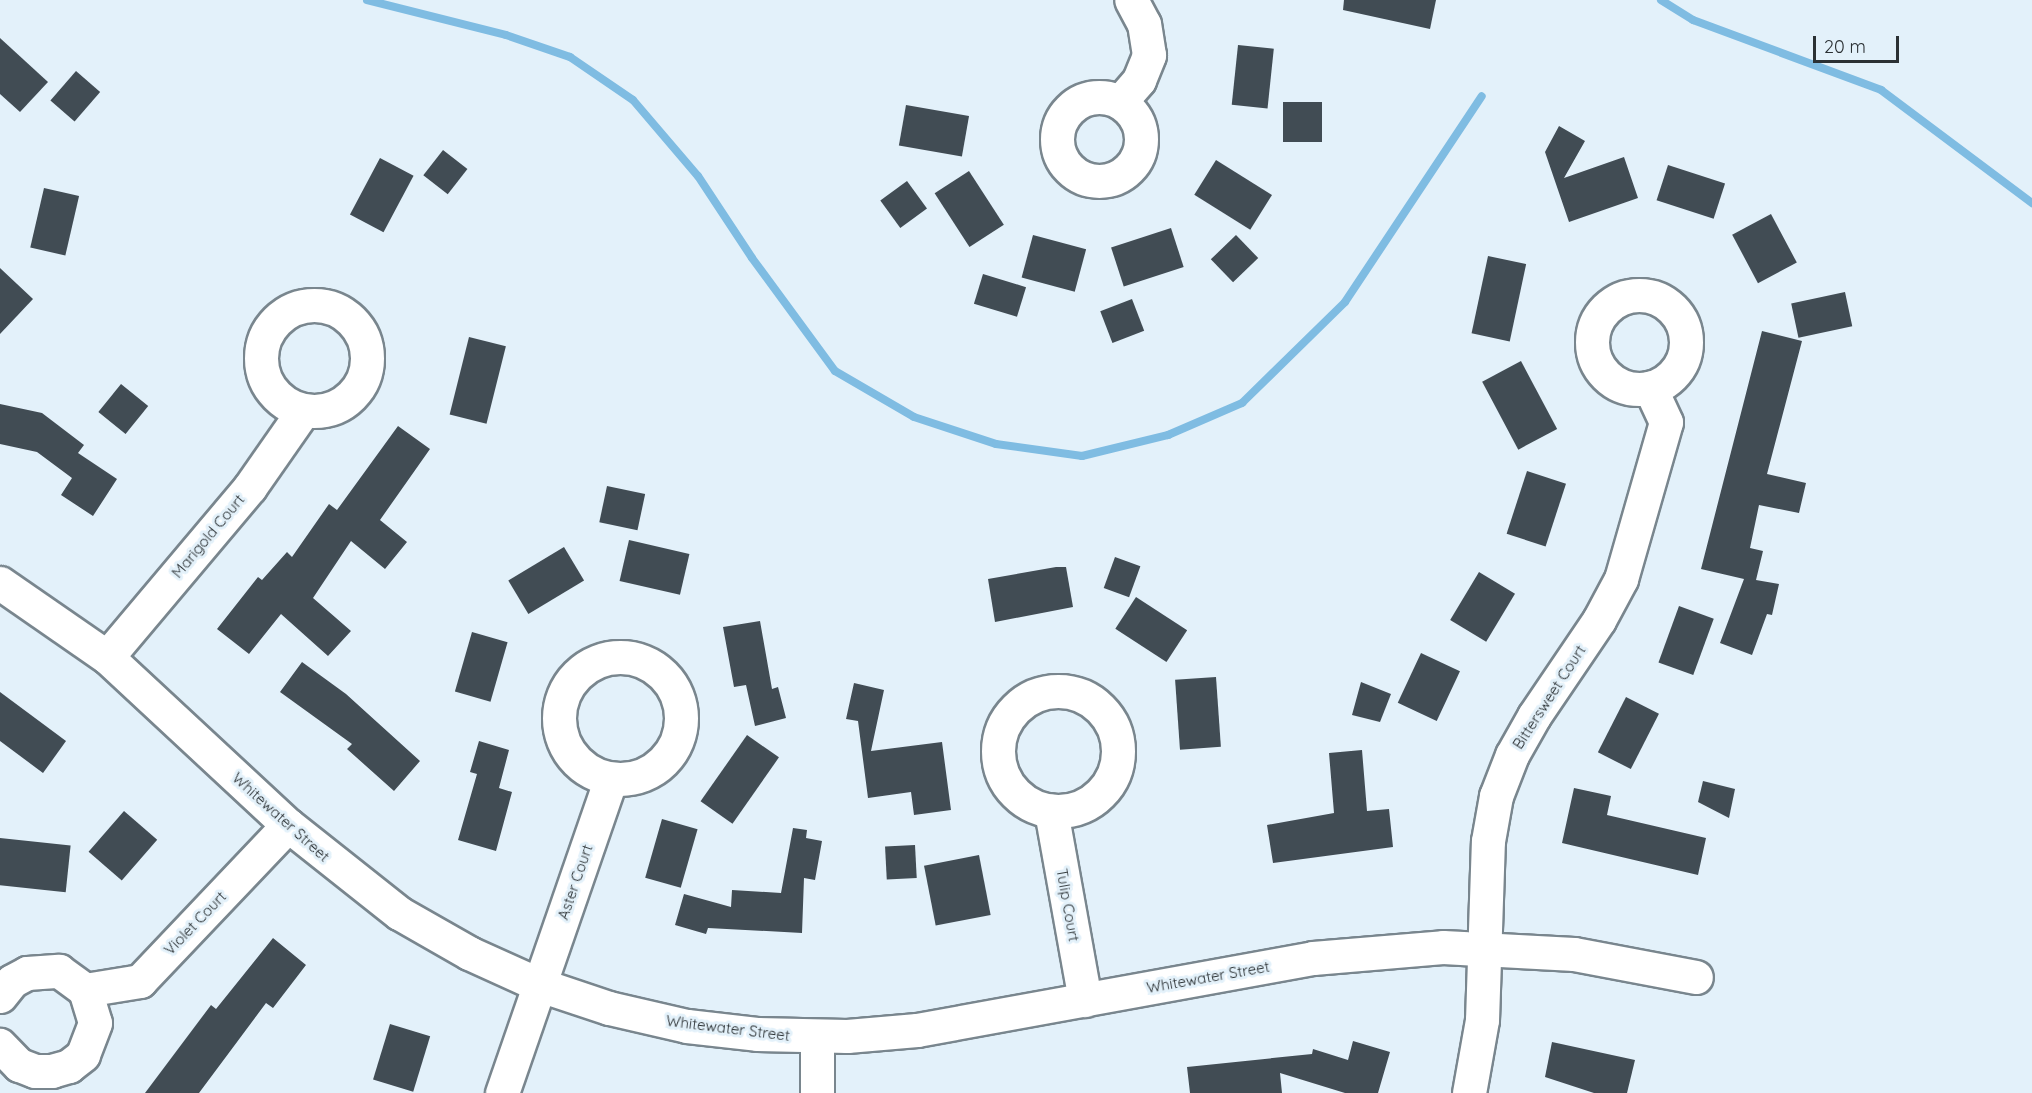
<!DOCTYPE html>
<html>
<head>
<meta charset="utf-8">
<style>
	body { margin:0 }
	#map { position:relative; width:2032px; height:1093px; overflow:hidden; background:#e3f1fa; font-family:Quicksand,sans-serif }
	div>[style] { position:absolute }
	[style*='--x'] { left:calc(var(--x)*1px); top:calc(var(--y)*1px); width:calc(var(--w)*1px); rotate:calc(var(--a)*1deg) }
	.stream>* { height:8px; margin:-4px; padding:0 4px; transform-origin:4px; border-radius:4px; background:#7fbce2 }
	.building>* { inset:0; background:#414c54; transform-origin:0 0 }
	.roads { filter:drop-shadow(2px 0 #79868e) drop-shadow(-2px 0 #79868e) drop-shadow(0 2px #79868e) drop-shadow(0 -2px #79868e) }
	.minor>* { height:33px; margin:-16.5px; padding:0 16.5px; transform-origin:16.5px; border-radius:16.5px; background:#fff }
	.minor>.ring { margin:-16.5px; padding:0; box-sizing:content-box; background:none; border:33px solid #fff; border-radius:50% }
	span { translate:-50% -50%; white-space:nowrap; text-align:center; line-height:1.15; -webkit-text-stroke:6px #e3f1fa; paint-order:stroke }
	.street-label { font-size:15px; color:#2b3134 }
	.scale { position:absolute; left:1813px; top:36px; width:86px; height:27px; box-sizing:border-box; border:3px solid #2b3134; border-top:0; padding-left:8px; font-size:18px; line-height:21px; white-space:nowrap; color:#2b3134; -webkit-text-stroke:4px #e3f1fa; paint-order:stroke }
</style>
</head>
<body>
<div id="map">
	<div class="stream">
		<i style="--x:367;--y:0;--w:143;--a:14.1"></i>
		<i style="--x:506;--y:35;--w:68;--a:19"></i>
		<i style="--x:570;--y:57;--w:76;--a:34.3"></i>
		<i style="--x:633;--y:100;--w:100;--a:49.5"></i>
		<i style="--x:698;--y:176;--w:98;--a:56.6"></i>
		<i style="--x:752;--y:258;--w:140;--a:53.7"></i>
		<i style="--x:835;--y:371;--w:91;--a:30.2"></i>
		<i style="--x:914;--y:417;--w:86;--a:18.2"></i>
		<i style="--x:996;--y:444;--w:87;--a:7.9"></i>
		<i style="--x:1082;--y:456;--w:89;--a:-13.7"></i>
		<i style="--x:1168;--y:435;--w:81;--a:-23.4"></i>
		<i style="--x:1242;--y:403;--w:144;--a:-44.4"></i>
		<i style="--x:1345;--y:302;--w:247;--a:-56.4"></i>
		<i style="--x:1661;--y:0;--w:38;--a:32"></i>
		<i style="--x:1693;--y:20;--w:201;--a:20.4"></i>
		<i style="--x:1881;--y:90;--w:189;--a:36.8"></i>
	</div>
	<div class="building">
		<i style="clip-path:polygon(1344px 0,1436px 0,1430px 29px,1343px 10px)"></i>
		<i style="clip-path:polygon(0 38px,48px 82px,20px 112px,0 94px)"></i>
		<i style="left:1238px;top:45px;width:36px;height:60px;rotate:6deg"></i>
		<i style="left:76px;top:71px;width:32px;height:39px;rotate:41deg"></i>
		<i style="left:1283px;top:102px;width:39px;height:40px"></i>
		<i style="left:906px;top:105px;width:64px;height:41px;rotate:10deg"></i>
		<i style="clip-path:polygon(1559px 126px,1585px 141px,1564px 178px,1624px 157px,1638px 198px,1569px 222px,1545px 152px)"></i>
		<i style="left:443px;top:150px;width:31px;height:32px;rotate:38deg"></i>
		<i style="left:380px;top:158px;width:38px;height:64px;rotate:28deg"></i>
		<i style="left:1216px;top:160px;width:66px;height:41px;rotate:32deg"></i>
		<i style="left:1668px;top:165px;width:60px;height:37px;rotate:18deg"></i>
		<i style="left:969px;top:171px;width:64px;height:41px;rotate:57deg"></i>
		<i style="left:907px;top:181px;width:34px;height:33px;rotate:54deg"></i>
		<i style="left:44px;top:188px;width:36px;height:61px;rotate:13deg"></i>
		<i style="left:1771px;top:214px;width:55px;height:44px;rotate:62deg"></i>
		<i style="left:1171px;top:228px;width:41px;height:63px;rotate:72deg"></i>
		<i style="left:1033px;top:235px;width:55px;height:44px;rotate:15deg"></i>
		<i style="left:1236px;top:235px;width:32px;height:35px;rotate:46deg"></i>
		<i style="left:1488px;top:256px;width:39px;height:79px;rotate:12deg"></i>
		<i style="clip-path:polygon(0 268px,33px 299px,0 334px)"></i>
		<i style="left:983px;top:274px;width:45px;height:31px;rotate:17deg"></i>
		<i style="left:1845px;top:292px;width:35px;height:55px;rotate:78deg"></i>
		<i style="left:1132px;top:299px;width:34px;height:34px;rotate:69deg"></i>
		<i style="clip-path:polygon(1762px 331px,1802px 341px,1767px 474px,1806px 483px,1799px 513px,1759px 505px,1750px 548px,1763px 551px,1756px 580px,1779px 584px,1772px 615px,1767px 614px,1752px 655px,1720px 643px,1744px 579px,1701px 569px)"></i>
		<i style="left:469px;top:337px;width:38px;height:80px;rotate:14deg"></i>
		<i style="left:1521px;top:361px;width:77px;height:44px;rotate:62deg"></i>
		<i style="left:121px;top:384px;width:35px;height:36px;rotate:39deg"></i>
		<i style="clip-path:polygon(0 404px,42px 413px,84px 445px,78px 453px,117px 479px,93px 516px,61px 495px,72px 478px,37px 452px,0 444px)"></i>
		<i style="clip-path:polygon(398px 426px,430px 449px,380px 520px,407px 542px,385px 569px,351px 541px,313px 598px,351px 631px,328px 656px,281px 614px,249px 654px,217px 629px,258px 577px,262px 580px,287px 552px,292px 557px,329px 504px,337px 510px)"></i>
		<i style="left:1527px;top:471px;width:41px;height:66px;rotate:18deg"></i>
		<i style="left:607px;top:486px;width:39px;height:37px;rotate:12deg"></i>
		<i style="left:629px;top:540px;width:62px;height:42px;rotate:13deg"></i>
		<i style="left:564px;top:547px;width:39px;height:65px;rotate:59deg"></i>
		<i style="left:1115px;top:557px;width:27px;height:33px;rotate:20deg"></i>
		<i style="clip-path:polygon(1056px 567px,1066px 567px,1073px 607px,995px 622px,988px 579px)"></i>
		<i style="left:1479px;top:572px;width:42px;height:56px;rotate:31deg"></i>
		<i style="left:1136px;top:597px;width:61px;height:38px;rotate:33deg"></i>
		<i style="left:1679px;top:606px;width:37px;height:60px;rotate:20deg"></i>
		<i style="clip-path:polygon(760px 621px,772px 689px,778px 687px,786px 718px,755px 726px,746px 685px,734px 687px,723px 627px)"></i>
		<i style="left:472px;top:632px;width:37px;height:62px;rotate:16deg"></i>
		<i style="left:1421px;top:653px;width:43px;height:55px;rotate:25deg"></i>
		<i style="clip-path:polygon(302px 662px,346px 694px,420px 761px,394px 791px,347px 749px,352px 744px,280px 692px)"></i>
		<i style="left:1216px;top:677px;width:70px;height:41px;rotate:86deg"></i>
		<i style="clip-path:polygon(1361px 682px,1391px 694px,1380px 722px,1352px 715px)"></i>
		<i style="clip-path:polygon(854px 683px,884px 690px,871px 751px,942px 742px,951px 810px,914px 815px,911px 792px,868px 798px,858px 721px,846px 719px)"></i>
		<i style="clip-path:polygon(0 692px,66px 741px,43px 773px,0 741px)"></i>
		<i style="left:1626px;top:697px;width:37px;height:62px;rotate:27deg"></i>
		<i style="left:747px;top:735px;width:39px;height:81px;rotate:35deg"></i>
		<i style="clip-path:polygon(479px 741px,509px 750px,499px 788px,512px 792px,496px 851px,458px 840px,477px 774px,470px 772px)"></i>
		<i style="clip-path:polygon(1362px 750px,1367px 811px,1389px 809px,1393px 847px,1273px 863px,1267px 825px,1334px 813px,1329px 753px)"></i>
		<i style="clip-path:polygon(1703px 781px,1735px 789px,1729px 818px,1698px 802px)"></i>
		<i style="clip-path:polygon(1574px 788px,1611px 796px,1607px 815px,1706px 838px,1698px 875px,1562px 843px)"></i>
		<i style="left:124px;top:811px;width:44px;height:54px;rotate:41deg"></i>
		<i style="left:662px;top:819px;width:37px;height:61px;rotate:16deg"></i>
		<i style="clip-path:polygon(793px 828px,807px 830px,806px 838px,822px 841px,815px 880px,804px 878px,802px 933px,708px 928px,706px 934px,675px 925px,684px 894px,731px 907px,732px 890px,781px 893px)"></i>
		<i style="left:0;top:838px;width:71px;height:47px;rotate:6deg"></i>
		<i style="left:915px;top:845px;width:33px;height:30px;rotate:87deg"></i>
		<i style="left:979px;top:855px;width:61px;height:56px;rotate:79deg"></i>
		<i style="clip-path:polygon(273px 938px,306px 965px,273px 1008px,266px 1003px,199px 1093px,145px 1093px,211px 1005px,216px 1009px)"></i>
		<i style="left:390px;top:1024px;width:42px;height:58px;rotate:17deg"></i>
		<i style="clip-path:polygon(1353px 1041px,1390px 1052px,1378px 1093px,1345px 1093px,1280px 1073px,1282px 1093px,1190px 1093px,1187px 1067px,1312px 1054px,1313px 1049px,1348px 1060px)"></i>
		<i style="clip-path:polygon(1552px 1042px,1635px 1060px,1627px 1093px,1594px 1093px,1545px 1077px)"></i>
	</div>
	<div class="roads">
		<div class="minor">
			<i class="ring" style="left:1057px;top:97px;width:51px;height:51px"></i>
			<i style="--x:1120;--y:102;--w:29;--a:-49"></i>
			<i style="--x:1139;--y:80;--w:27;--a:-68"></i>
			<i style="--x:1149;--y:55;--w:31;--a:-99"></i>
			<i style="--x:1144;--y:24;--w:27;--a:-118"></i>
			<i class="ring" style="left:1592px;top:295px;width:61px;height:61px"></i>
			<i class="ring" style="left:261px;top:305px;width:73px;height:73px"></i>
			<i style="--x:0;--y:583;--w:130;--a:34.7"></i>
			<i style="--x:107;--y:657;--w:247;--a:42.9"></i>
			<i style="--x:288;--y:825;--w:142;--a:38.4"></i>
			<i style="--x:399;--y:913;--w:81;--a:29.7"></i>
			<i style="--x:469;--y:953;--w:78;--a:24.3"></i>
			<i style="--x:540;--y:985;--w:73;--a:18.4"></i>
			<i style="--x:609;--y:1008;--w:80;--a:13"></i>
			<i style="--x:687;--y:1026;--w:70;--a:6.5"></i>
			<i style="--x:757;--y:1034;--w:90;--a:1.3"></i>
			<i style="--x:847;--y:1036;--w:70;--a:-4.9"></i>
			<i style="--x:917;--y:1030;--w:402;--a:-10.3"></i>
			<i style="--x:1313;--y:958;--w:130;--a:-4.8"></i>
			<i style="--x:1443;--y:947;--w:131;--a:3.1"></i>
			<i style="--x:1574;--y:954;--w:124;--a:10.7"></i>
			<i class="ring" style="left:559px;top:657px;width:89px;height:89px"></i>
			<i style="--x:107;--y:657;--w:222;--a:-49.9"></i>
			<i style="--x:250;--y:487;--w:93;--a:-55.1"></i>
			<i class="ring" style="left:998px;top:691px;width:87px;height:87px"></i>
			<i style="--x:1051;--y:811;--w:192;--a:79.8"></i>
			<i style="--x:85;--y:990;--w:56;--a:-9.3"></i>
			<i style="--x:140;--y:981;--w:215;--a:-46.5"></i>
			<i style="--x:0;--y:996;--w:19;--a:-51"></i>
			<i style="--x:12;--y:981;--w:17;--a:-28"></i>
			<i style="--x:27;--y:973;--w:32;--a:-4"></i>
			<i style="--x:59;--y:971;--w:32;--a:36"></i>
			<i style="--x:85;--y:990;--w:34;--a:73"></i>
			<i style="--x:95;--y:1023;--w:34;--a:111"></i>
			<i style="--x:83;--y:1055;--w:18;--a:142"></i>
			<i style="--x:69;--y:1066;--w:18;--a:164"></i>
			<i style="--x:52;--y:1071;--w:17;--a:180"></i>
			<i style="--x:35;--y:1071;--w:17;--a:-159"></i>
			<i style="--x:19;--y:1065;--w:28;--a:-134"></i>
			<i style="--x:502;--y:1093;--w:332;--a:-70.9"></i>
			<i style="--x:817;--y:1093;--w:56;--a:-90"></i>
			<i style="--x:1469;--y:1093;--w:74;--a:-79.9"></i>
			<i style="--x:1482;--y:1020;--w:179;--a:-88.1"></i>
			<i style="--x:1488;--y:841;--w:46;--a:-79.9"></i>
			<i style="--x:1496;--y:796;--w:44;--a:-68.7"></i>
			<i style="--x:1512;--y:755;--w:45;--a:-60.6"></i>
			<i style="--x:1534;--y:716;--w:116;--a:-55.9"></i>
			<i style="--x:1599;--y:620;--w:47;--a:-61.8"></i>
			<i style="--x:1621;--y:579;--w:163;--a:-74"></i>
			<i style="--x:1666;--y:422;--w:38;--a:-115"></i>
		</div>
	</div>
	<div class="street-label">
		<span style="left:208px;top:536px;rotate:-50deg">Marigold Court</span>
		<span style="left:1549px;top:697px;rotate:-57deg">Bittersweet Court</span>
		<span style="left:281px;top:817px;rotate:42deg">Whitewater Street</span>
		<span style="left:575px;top:882px;rotate:-71deg">Aster Court</span>
		<span style="left:1068px;top:905px;rotate:80deg">Tulip Court</span>
		<span style="left:195px;top:923px;rotate:-46deg">Violet Court</span>
		<span style="left:1208px;top:977px;rotate:-10deg">Whitewater Street</span>
		<span style="left:728px;top:1028px;rotate:7deg">Whitewater Street</span>
	</div>
	<div class="scale">20 m</div>
</div>
</body>
</html>
